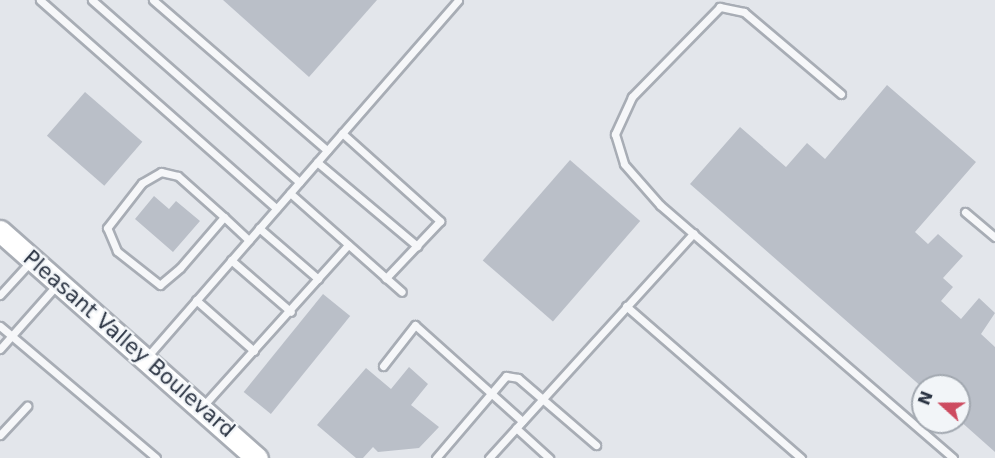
<!DOCTYPE html>
<html>
<head>
<meta charset="utf-8">
<style>
	body { margin:0 }
	#map { position:relative; width:995px; height:458px; overflow:hidden; background:#e3e6eb; font-family:"DejaVu Sans",sans-serif }
	div>[style] { position:absolute }
	[style*='--x'] { left:calc(var(--x)*1px); top:calc(var(--y)*1px); width:calc(var(--w)*1px); rotate:calc(var(--a)*1deg) }
	.building>* { inset:0; background:#babfc8; transform-origin:0 0 }
	.roads { filter:drop-shadow(2px 0 #a8adb5) drop-shadow(-2px 0 #a8adb5) drop-shadow(0 2px #a8adb5) drop-shadow(0 -2px #a8adb5) }
	.service>* { height:7px; margin:-3.5px; padding:0 3.5px; transform-origin:3.5px; border-radius:3.5px; background:#f6f7f9 }
	.primary>* { height:21px; margin:-10.5px; padding:0 10.5px; transform-origin:10.5px; border-radius:10.5px; background:#fff }
	span { translate:-50% -50%; white-space:nowrap; text-align:center; line-height:1.15; -webkit-text-stroke:4.5px #f2f5f8; paint-order:stroke }
	.street-label { font-size:21px; color:#2b3443 }
	.north { position:absolute; left:911px; top:374px; width:60px; height:60px; box-sizing:border-box; background:#f2f5f8; border:2px solid #a2a8b0; border-radius:50%; rotate:291deg; font-size:16px; font-weight:700; line-height:24px; text-align:center; color:#2b3443 }
	.north::after { content:''; display:block; margin:auto; width:21px; height:27px; background:#cd4b60; clip-path:polygon(50% 0,100% 100%,50% 72%,0 100%) }
</style>
</head>
<body>
<div id="map">
	<div class="building">
		<i style="clip-path:polygon(223px 0,377px 0,309px 77px)"></i>
		<i style="clip-path:polygon(887px 85px,976px 162px,915px 232px,928px 244px,938px 234px,963px 256px,943px 278px,953px 287px,941px 301px,961px 319px,979px 298px,995px 313px,981px 334px,995px 347px,995px 452px,959px 420px,959px 386px,923px 388px,690px 184px,740px 127px,786px 167px,807px 143px,825px 159px)"></i>
		<i style="left:85px;top:92px;width:76px;height:58px;rotate:41deg"></i>
		<i style="left:570px;top:160px;width:93px;height:133px;rotate:41deg"></i>
		<i style="clip-path:polygon(154px 196px,169px 209px,176px 201px,200px 221px,173px 252px,135px 219px)"></i>
		<i style="left:323px;top:294px;width:35px;height:126px;rotate:39deg"></i>
		<i style="clip-path:polygon(409px 367px,428px 384px,411px 405px,439px 427px,419px 448px,378px 452px,373px 447px,363px 458px,356px 458px,317px 425px,366px 368px,391px 389px)"></i>
	</div>
	<div class="roads">
		<div class="service">
			<i style="--x:40;--y:0;--w:315;--a:41.4"></i>
			<i style="--x:92;--y:0;--w:276;--a:41.3"></i>
			<i style="--x:153;--y:0;--w:230;--a:40.8"></i>
			<i style="--x:841;--y:94;--w:127;--a:-139.8"></i>
			<i style="--x:744;--y:12;--w:25;--a:-168"></i>
			<i style="--x:720;--y:7;--w:126;--a:134.4"></i>
			<i style="--x:632;--y:97;--w:41;--a:114.7"></i>
			<i style="--x:615;--y:134;--w:31;--a:73"></i>
			<i style="--x:624;--y:164;--w:55;--a:48.7"></i>
			<i style="--x:660;--y:205;--w:387;--a:40.8"></i>
			<i style="--x:342;--y:133;--w:132;--a:41.9"></i>
			<i style="--x:440;--y:221;--w:79;--a:133.5"></i>
			<i style="--x:317;--y:162;--w:131;--a:40"></i>
			<i style="--x:290;--y:193;--w:149;--a:41.5"></i>
			<i style="--x:965;--y:212;--w:39;--a:40"></i>
			<i style="--x:224;--y:217;--w:67;--a:130.8"></i>
			<i style="--x:180;--y:268;--w:26;--a:140"></i>
			<i style="--x:160;--y:285;--w:55;--a:-141.7"></i>
			<i style="--x:117;--y:251;--w:25;--a:-113"></i>
			<i style="--x:107;--y:228;--w:57;--a:-52.1"></i>
			<i style="--x:142;--y:183;--w:22;--a:-30"></i>
			<i style="--x:161;--y:172;--w:17;--a:13"></i>
			<i style="--x:178;--y:176;--w:62;--a:41.7"></i>
			<i style="--x:224;--y:217;--w:34;--a:43"></i>
			<i style="--x:259;--y:228;--w:78;--a:40.8"></i>
			<i style="--x:231;--y:260;--w:79;--a:40.9"></i>
			<i style="--x:0;--y:295;--w:46;--a:-47.6"></i>
			<i style="--x:196;--y:300;--w:77;--a:41.3"></i>
			<i style="--x:626;--y:306;--w:232;--a:41"></i>
			<i style="--x:0;--y:326;--w:204;--a:40.2"></i>
			<i style="--x:0;--y:349;--w:84;--a:-48.4"></i>
			<i style="--x:147;--y:357;--w:473;--a:-48.9"></i>
			<i style="--x:383;--y:366;--w:52;--a:-52"></i>
			<i style="--x:415;--y:325;--w:144;--a:41.9"></i>
			<i style="--x:203;--y:406;--w:217;--a:-48"></i>
			<i style="--x:516;--y:428;--w:45;--a:42.3"></i>
			<i style="--x:0;--y:435;--w:40;--a:-47"></i>
			<i style="--x:436;--y:458;--w:108;--a:-49.5"></i>
			<i style="--x:506;--y:376;--w:12;--a:9"></i>
			<i style="--x:518;--y:378;--w:103;--a:40.7"></i>
			<i style="--x:489;--y:458;--w:304;--a:-47.7"></i>
		</div>
		<div class="primary">
			<i style="--x:0;--y:231;--w:343;--a:41.5"></i>
		</div>
	</div>
	<div class="street-label">
		<span style="left:129px;top:344px;rotate:41deg">Pleasant Valley Boulevard</span>
	</div>
	<div class="north">N</div>
</div>
</body>
</html>
